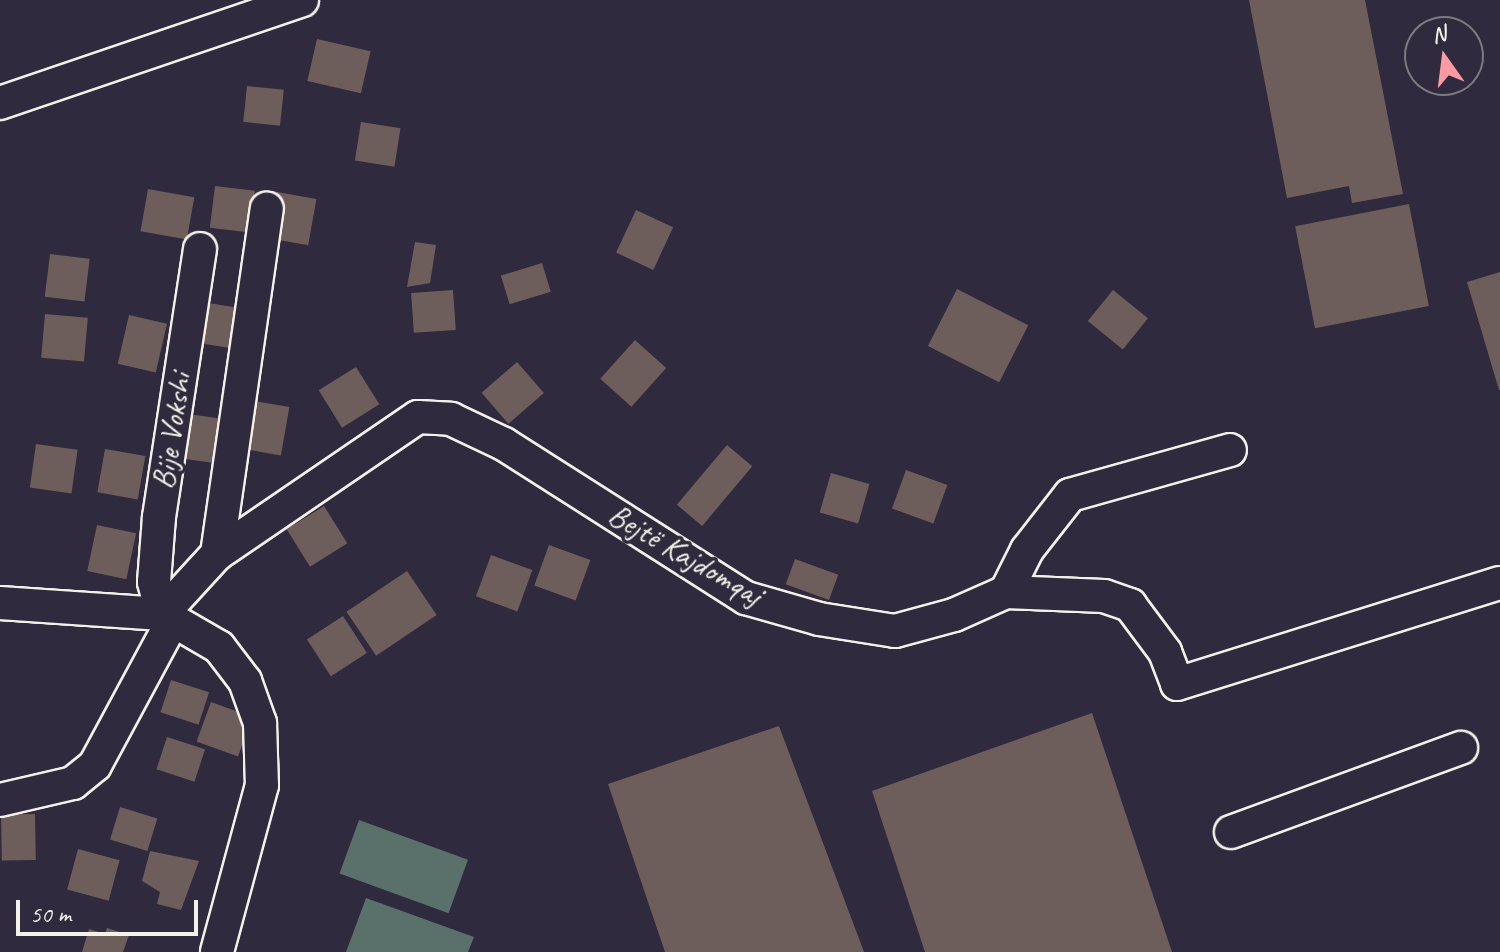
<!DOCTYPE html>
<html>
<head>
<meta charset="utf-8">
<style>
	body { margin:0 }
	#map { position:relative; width:1500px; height:952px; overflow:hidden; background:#2f2a3d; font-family:Caveat,sans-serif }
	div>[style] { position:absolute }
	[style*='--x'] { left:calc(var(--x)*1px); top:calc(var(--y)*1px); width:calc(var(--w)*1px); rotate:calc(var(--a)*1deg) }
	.green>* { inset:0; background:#5a706a; transform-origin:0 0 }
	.building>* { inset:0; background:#6e5e5b; transform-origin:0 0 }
	.roads { filter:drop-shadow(2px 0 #f4f1e8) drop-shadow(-2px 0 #f4f1e8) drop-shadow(0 2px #f4f1e8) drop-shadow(0 -2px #f4f1e8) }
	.minor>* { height:32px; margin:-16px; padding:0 16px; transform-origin:16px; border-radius:16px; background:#2f2a3d }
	span { translate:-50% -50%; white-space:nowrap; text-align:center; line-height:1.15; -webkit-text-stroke:7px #2f2a3d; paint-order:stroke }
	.street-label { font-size:32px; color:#f4f1e8 }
	.north { position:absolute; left:1404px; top:16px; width:80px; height:80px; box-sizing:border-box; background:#2f2a3d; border:2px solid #7e7a81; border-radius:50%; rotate:346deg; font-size:22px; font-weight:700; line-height:32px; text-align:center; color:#f4f1e8 }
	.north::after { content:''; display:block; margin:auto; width:28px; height:36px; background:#ff9aa2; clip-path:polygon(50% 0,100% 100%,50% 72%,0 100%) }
	.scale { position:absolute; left:16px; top:900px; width:182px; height:36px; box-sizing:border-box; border:4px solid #f4f1e8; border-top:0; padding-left:10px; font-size:24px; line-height:28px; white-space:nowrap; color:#f4f1e8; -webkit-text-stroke:6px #2f2a3d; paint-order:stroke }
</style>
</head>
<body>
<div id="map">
	<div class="green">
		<i style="left:359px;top:820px;width:116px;height:57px;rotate:20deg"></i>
		<i style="clip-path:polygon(366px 898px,474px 937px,468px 952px,346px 952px)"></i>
	</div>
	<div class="building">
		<i style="clip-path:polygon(1249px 0,1365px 0,1403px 194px,1352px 203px,1349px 186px,1287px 198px)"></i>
		<i style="left:317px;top:39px;width:55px;height:43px;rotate:13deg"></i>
		<i style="left:247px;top:86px;width:37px;height:36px;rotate:6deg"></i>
		<i style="left:361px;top:122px;width:40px;height:39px;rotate:9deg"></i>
		<i style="left:215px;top:186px;width:40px;height:42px;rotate:7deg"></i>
		<i style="left:148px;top:189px;width:47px;height:43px;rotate:10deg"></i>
		<i style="left:277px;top:192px;width:40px;height:47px;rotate:10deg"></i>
		<i style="left:1409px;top:204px;width:104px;height:116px;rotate:79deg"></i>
		<i style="left:636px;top:210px;width:41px;height:47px;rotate:25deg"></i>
		<i style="clip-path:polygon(415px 242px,436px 245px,430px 283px,407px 287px)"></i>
		<i style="left:50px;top:254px;width:40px;height:43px;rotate:7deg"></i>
		<i style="left:542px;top:263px;width:30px;height:43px;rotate:73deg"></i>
		<i style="clip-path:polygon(1500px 272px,1500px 390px,1499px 390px,1467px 282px)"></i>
		<i style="left:957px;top:289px;width:80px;height:64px;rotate:27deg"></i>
		<i style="left:453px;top:290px;width:40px;height:42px;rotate:86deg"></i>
		<i style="left:1113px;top:290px;width:45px;height:40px;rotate:39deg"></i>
		<i style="left:202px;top:302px;width:43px;height:41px;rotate:9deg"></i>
		<i style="left:45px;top:314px;width:43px;height:44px;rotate:5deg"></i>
		<i style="left:129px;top:315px;width:39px;height:50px;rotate:13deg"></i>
		<i style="left:635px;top:340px;width:42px;height:52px;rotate:42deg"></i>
		<i style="left:517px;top:362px;width:41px;height:47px;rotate:49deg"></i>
		<i style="left:356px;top:367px;width:44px;height:44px;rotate:58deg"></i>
		<i style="left:249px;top:400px;width:41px;height:49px;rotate:10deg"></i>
		<i style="left:181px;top:413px;width:45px;height:45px;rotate:8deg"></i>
		<i style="left:36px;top:444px;width:42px;height:44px;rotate:8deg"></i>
		<i style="left:727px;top:445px;width:33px;height:78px;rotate:40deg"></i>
		<i style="left:105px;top:449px;width:41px;height:44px;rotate:10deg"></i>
		<i style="left:906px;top:470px;width:44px;height:41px;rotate:20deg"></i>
		<i style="left:831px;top:473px;width:40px;height:41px;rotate:16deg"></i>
		<i style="left:324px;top:506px;width:44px;height:44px;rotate:58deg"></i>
		<i style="left:97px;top:525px;width:40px;height:47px;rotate:12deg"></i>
		<i style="left:549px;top:545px;width:44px;height:43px;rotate:20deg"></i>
		<i style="left:491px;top:555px;width:44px;height:44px;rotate:20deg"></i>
		<i style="left:795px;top:559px;width:46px;height:27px;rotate:20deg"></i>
		<i style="left:407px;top:571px;width:53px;height:73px;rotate:56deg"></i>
		<i style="left:343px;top:616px;width:44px;height:43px;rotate:57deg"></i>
		<i style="left:171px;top:680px;width:40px;height:34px;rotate:18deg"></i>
		<i style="left:211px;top:702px;width:44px;height:42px;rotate:20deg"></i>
		<i style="clip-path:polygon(1092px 713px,1172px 952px,925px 952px,872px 791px)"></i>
		<i style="clip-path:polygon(779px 726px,864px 952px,665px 952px,608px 784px)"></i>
		<i style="left:167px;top:737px;width:40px;height:34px;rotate:18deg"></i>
		<i style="left:120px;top:807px;width:39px;height:34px;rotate:17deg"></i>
		<i style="left:35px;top:814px;width:46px;height:34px;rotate:89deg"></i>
		<i style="left:78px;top:849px;width:43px;height:42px;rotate:15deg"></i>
		<i style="clip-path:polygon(150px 851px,199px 861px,181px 910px,157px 904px,160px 892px,142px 881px)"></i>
		<i style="clip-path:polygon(107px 928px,129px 935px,123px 952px,82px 952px,89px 929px,105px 934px)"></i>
	</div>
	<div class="roads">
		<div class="minor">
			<i style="--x:0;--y:103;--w:319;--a:-18.8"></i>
			<i style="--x:217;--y:554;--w:349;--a:-81.8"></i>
			<i style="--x:1006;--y:592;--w:98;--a:2.3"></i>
			<i style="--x:1104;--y:596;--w:28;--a:19"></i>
			<i style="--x:1130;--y:605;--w:59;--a:53.3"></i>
			<i style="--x:1165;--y:652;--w:34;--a:69"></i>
			<i style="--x:1177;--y:684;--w:338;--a:-17.4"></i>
			<i style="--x:0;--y:603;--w:162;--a:3.9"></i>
			<i style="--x:162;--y:614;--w:66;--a:30.1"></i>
			<i style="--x:219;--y:647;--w:43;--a:52.6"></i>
			<i style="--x:245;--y:681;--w:45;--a:70.3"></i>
			<i style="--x:260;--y:723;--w:62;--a:88.2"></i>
			<i style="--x:262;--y:785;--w:173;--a:105.1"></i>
			<i style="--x:162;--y:614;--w:81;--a:-47.5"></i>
			<i style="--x:217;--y:554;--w:243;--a:-34.3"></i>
			<i style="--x:418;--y:417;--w:33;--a:3"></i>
			<i style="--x:451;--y:419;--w:59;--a:25.3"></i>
			<i style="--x:504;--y:444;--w:287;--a:32.5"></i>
			<i style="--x:746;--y:598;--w:76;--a:16"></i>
			<i style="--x:819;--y:619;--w:77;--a:9"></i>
			<i style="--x:895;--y:631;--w:61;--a:-15.2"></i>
			<i style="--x:954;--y:615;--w:57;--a:-23.9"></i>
			<i style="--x:1006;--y:592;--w:47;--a:-63.4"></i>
			<i style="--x:1027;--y:550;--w:70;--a:-52"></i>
			<i style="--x:1070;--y:495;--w:166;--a:-15.7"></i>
			<i style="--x:162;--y:614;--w:33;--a:-104"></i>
			<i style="--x:154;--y:582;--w:65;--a:-85.6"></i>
			<i style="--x:159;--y:517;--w:271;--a:-81.3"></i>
			<i style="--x:0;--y:800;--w:75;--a:-13.1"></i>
			<i style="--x:73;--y:783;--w:28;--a:-39"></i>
			<i style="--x:95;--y:765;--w:165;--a:-61.7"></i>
			<i style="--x:1231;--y:832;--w:245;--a:-20.1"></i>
		</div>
	</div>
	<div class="street-label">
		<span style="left:172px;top:431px;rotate:-81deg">Bije Vokshi</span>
		<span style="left:685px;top:555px;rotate:30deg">Bejtë Kajdomqaj</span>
	</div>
	<div class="north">N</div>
	<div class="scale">50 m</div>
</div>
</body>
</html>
